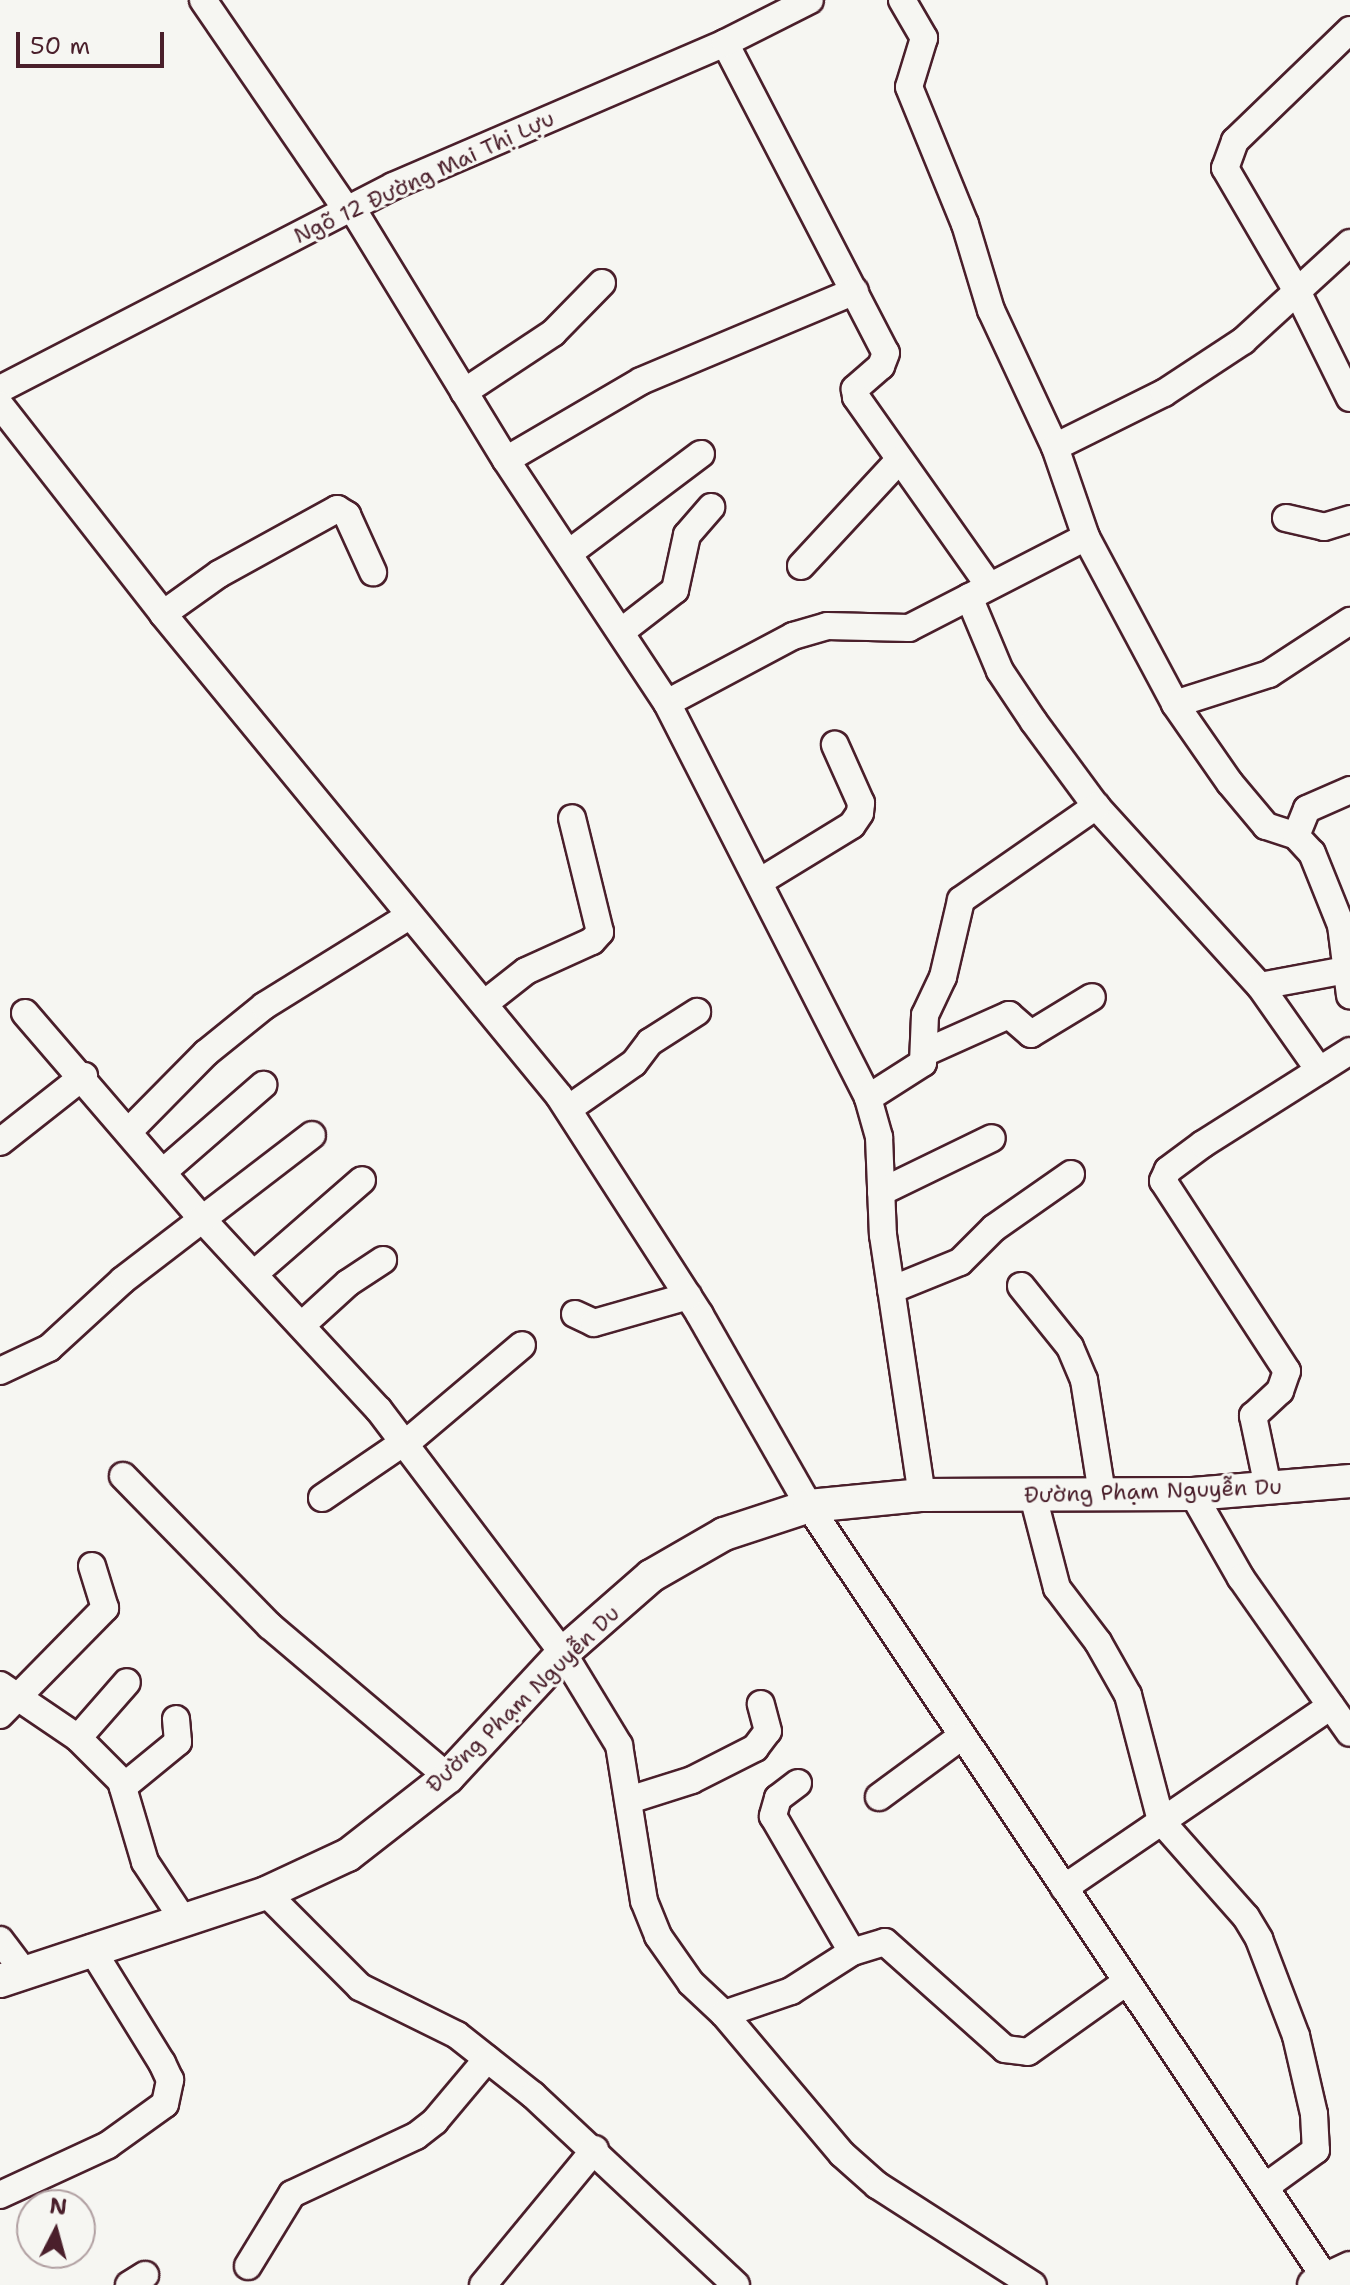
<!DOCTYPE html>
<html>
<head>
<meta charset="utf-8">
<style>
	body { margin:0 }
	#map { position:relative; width:1350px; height:2285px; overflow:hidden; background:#f6f6f2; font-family:"Shantell Sans",sans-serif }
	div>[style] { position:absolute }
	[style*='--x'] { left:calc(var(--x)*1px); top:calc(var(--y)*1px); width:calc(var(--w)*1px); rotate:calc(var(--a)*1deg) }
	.roads { filter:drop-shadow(2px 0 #4a1f2b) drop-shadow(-2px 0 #4a1f2b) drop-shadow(0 2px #4a1f2b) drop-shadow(0 -2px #4a1f2b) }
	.minor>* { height:26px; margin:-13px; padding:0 13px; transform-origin:13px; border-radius:13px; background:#f6f6f2 }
	.major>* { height:32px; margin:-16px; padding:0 16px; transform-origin:16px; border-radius:16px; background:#f6f6f2 }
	span { translate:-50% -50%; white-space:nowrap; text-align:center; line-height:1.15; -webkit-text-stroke:6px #f6f6f2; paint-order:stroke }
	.street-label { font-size:22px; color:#4a1f2b }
	.north { position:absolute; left:16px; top:2189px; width:80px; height:80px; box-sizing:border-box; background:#f6f6f2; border:2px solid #b1a0a2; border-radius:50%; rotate:6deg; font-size:22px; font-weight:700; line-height:32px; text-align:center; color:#4a1f2b }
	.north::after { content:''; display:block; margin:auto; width:28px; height:36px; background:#4a1f2b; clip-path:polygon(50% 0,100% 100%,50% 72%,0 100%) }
	.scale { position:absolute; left:16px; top:32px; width:148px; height:36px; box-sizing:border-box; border:4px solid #4a1f2b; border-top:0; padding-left:10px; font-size:24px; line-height:28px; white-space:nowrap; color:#4a1f2b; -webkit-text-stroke:6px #f6f6f2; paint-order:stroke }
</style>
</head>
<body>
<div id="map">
	<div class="roads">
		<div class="minor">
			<i style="--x:203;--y:0;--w:255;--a:55.6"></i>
			<i style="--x:902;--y:0;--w:44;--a:59.9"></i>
			<i style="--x:924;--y:38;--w:51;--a:107"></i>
			<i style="--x:909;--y:87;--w:148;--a:67.8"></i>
			<i style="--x:965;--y:224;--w:90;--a:73.2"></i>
			<i style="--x:991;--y:310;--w:151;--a:65"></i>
			<i style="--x:1055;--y:447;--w:95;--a:71"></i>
			<i style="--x:1086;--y:537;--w:189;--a:61.9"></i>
			<i style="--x:1175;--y:704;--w:96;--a:55.2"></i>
			<i style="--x:1230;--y:783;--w:56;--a:50.1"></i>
			<i style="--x:1266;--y:826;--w:32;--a:18"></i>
			<i style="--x:1296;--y:836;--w:23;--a:47"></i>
			<i style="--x:1312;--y:853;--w:78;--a:68.1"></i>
			<i style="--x:1341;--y:925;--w:71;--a:82.7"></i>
			<i style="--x:1350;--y:30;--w:160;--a:136"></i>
			<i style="--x:1235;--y:141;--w:29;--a:110"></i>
			<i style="--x:1225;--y:168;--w:145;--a:59.7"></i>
			<i style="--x:1298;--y:293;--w:117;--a:63.7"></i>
			<i style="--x:725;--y:43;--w:349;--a:62.6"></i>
			<i style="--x:886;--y:353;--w:14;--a:111"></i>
			<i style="--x:881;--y:366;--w:35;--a:139"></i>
			<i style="--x:855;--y:389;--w:8;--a:83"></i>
			<i style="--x:856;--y:397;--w:229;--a:54.8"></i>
			<i style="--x:352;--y:208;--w:295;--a:58.6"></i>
			<i style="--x:506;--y:460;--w:291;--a:56.5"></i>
			<i style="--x:667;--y:703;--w:443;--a:63"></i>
			<i style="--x:868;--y:1098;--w:41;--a:74.2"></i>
			<i style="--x:879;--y:1137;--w:98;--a:87.7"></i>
			<i style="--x:883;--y:1235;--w:263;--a:81.5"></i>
			<i style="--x:0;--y:389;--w:442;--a:-27.3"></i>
			<i style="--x:393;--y:186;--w:361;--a:-23.3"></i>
			<i style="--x:725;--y:43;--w:95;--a:-26.8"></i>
			<i style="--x:464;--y:392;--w:107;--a:-33.5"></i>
			<i style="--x:553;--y:333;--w:70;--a:-45.6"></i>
			<i style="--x:0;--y:405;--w:265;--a:52"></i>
			<i style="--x:163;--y:614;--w:624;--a:50.59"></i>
			<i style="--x:559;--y:1096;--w:260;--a:57.2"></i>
			<i style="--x:700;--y:1315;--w:220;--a:60.3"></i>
			<i style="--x:809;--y:1506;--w:930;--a:56.22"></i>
			<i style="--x:1055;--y:447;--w:122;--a:-26.4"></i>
			<i style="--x:1164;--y:393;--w:95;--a:-33.4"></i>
			<i style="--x:1243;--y:341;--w:145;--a:-42.5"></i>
			<i style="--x:506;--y:460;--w:156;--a:-30.3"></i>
			<i style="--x:641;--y:381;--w:232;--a:-22.8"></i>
			<i style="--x:1286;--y:518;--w:39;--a:13"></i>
			<i style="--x:1324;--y:527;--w:27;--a:-17"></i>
			<i style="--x:569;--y:553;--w:165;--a:-36.9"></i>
			<i style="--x:801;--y:566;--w:144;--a:-47.2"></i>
			<i style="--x:969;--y:597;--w:80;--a:67.3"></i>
			<i style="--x:1000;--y:671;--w:61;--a:56.3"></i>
			<i style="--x:1034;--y:722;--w:104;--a:53.6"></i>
			<i style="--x:1096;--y:806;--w:244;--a:47.7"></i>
			<i style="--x:1260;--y:986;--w:103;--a:54.9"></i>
			<i style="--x:163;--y:614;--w:69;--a:-35.5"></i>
			<i style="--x:219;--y:574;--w:135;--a:-28.8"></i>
			<i style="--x:337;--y:509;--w:12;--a:31"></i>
			<i style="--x:347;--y:515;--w:63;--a:65.5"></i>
			<i style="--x:622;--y:631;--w:67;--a:-37.7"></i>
			<i style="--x:675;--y:590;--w:56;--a:-77.7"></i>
			<i style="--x:687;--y:535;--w:37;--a:-49"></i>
			<i style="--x:667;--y:703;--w:143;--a:-28"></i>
			<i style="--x:793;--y:636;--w:35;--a:-16"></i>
			<i style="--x:827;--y:626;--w:82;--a:1.4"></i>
			<i style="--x:909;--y:628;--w:199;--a:-27.2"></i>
			<i style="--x:1175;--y:704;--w:99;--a:-17.7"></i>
			<i style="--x:1269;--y:674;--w:97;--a:-33.2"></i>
			<i style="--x:1296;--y:836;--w:29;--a:-68"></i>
			<i style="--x:1307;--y:809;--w:47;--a:-23.8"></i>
			<i style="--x:759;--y:882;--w:109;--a:-31.5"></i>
			<i style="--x:852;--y:825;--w:14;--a:-56"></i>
			<i style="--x:860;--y:813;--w:10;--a:-84"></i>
			<i style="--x:861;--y:803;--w:64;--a:-114.1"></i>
			<i style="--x:1260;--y:986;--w:87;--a:-10.5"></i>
			<i style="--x:484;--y:1004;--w:53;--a:-38.2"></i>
			<i style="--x:526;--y:971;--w:72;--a:-24.4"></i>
			<i style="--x:592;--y:941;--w:12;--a:-48"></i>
			<i style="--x:600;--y:932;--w:117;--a:-103.8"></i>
			<i style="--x:25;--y:1013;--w:272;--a:49.3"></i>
			<i style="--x:202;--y:1219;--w:260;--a:47.2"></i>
			<i style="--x:379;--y:1410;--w:305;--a:52.9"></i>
			<i style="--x:563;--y:1653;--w:108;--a:58.7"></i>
			<i style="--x:619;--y:1745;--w:158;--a:80.9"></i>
			<i style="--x:644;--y:1901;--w:38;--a:68"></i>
			<i style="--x:658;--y:1936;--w:57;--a:54.9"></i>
			<i style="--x:691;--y:1983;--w:45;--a:43.2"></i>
			<i style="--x:724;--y:2014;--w:183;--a:49.9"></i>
			<i style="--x:842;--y:2154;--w:47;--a:41.5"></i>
			<i style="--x:877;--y:2185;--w:185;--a:32.7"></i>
			<i style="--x:926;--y:1052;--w:91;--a:-24"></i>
			<i style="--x:1009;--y:1015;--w:29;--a:41"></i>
			<i style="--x:1031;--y:1034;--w:71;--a:-31.2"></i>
			<i style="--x:868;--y:1098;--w:65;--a:-32.5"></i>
			<i style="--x:923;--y:1063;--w:48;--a:-87.6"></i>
			<i style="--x:925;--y:1015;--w:42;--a:-64.7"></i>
			<i style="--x:943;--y:977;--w:79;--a:-76.8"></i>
			<i style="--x:961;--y:900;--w:165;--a:-34.8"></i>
			<i style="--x:568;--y:1109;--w:80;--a:-34.9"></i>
			<i style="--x:634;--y:1063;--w:26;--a:-53"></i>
			<i style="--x:650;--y:1042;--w:56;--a:-32.6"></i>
			<i style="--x:130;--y:1130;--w:108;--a:-45.4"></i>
			<i style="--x:206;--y:1053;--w:75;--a:-39"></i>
			<i style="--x:264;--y:1006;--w:171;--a:-31.8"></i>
			<i style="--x:0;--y:1142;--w:107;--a:-38.2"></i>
			<i style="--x:163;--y:1172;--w:133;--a:-41"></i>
			<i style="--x:881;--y:1192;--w:123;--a:-25.9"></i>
			<i style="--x:254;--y:1274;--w:143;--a:-41"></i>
			<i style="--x:1021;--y:1286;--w:78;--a:51.2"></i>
			<i style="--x:1070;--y:1347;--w:36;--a:67"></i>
			<i style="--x:1084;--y:1380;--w:115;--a:81"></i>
			<i style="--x:891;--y:1290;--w:74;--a:-22.1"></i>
			<i style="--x:960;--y:1262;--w:48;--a:-45"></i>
			<i style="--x:994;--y:1228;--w:94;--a:-35"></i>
			<i style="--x:575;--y:1314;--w:21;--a:25"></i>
			<i style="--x:594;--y:1323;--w:98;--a:-16"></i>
			<i style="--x:302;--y:1325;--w:62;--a:-42.4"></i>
			<i style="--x:348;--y:1283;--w:42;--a:-33.3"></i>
			<i style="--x:0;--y:1371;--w:54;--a:-25.1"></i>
			<i style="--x:49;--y:1348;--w:100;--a:-42.6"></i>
			<i style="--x:123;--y:1280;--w:238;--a:-37.5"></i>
			<i style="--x:405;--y:1444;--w:153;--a:-40.2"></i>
			<i style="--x:123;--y:1476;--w:210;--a:45.6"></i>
			<i style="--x:270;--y:1626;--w:233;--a:40.3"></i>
			<i style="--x:1268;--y:1487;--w:73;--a:-101.9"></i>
			<i style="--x:1253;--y:1416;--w:37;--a:-43"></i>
			<i style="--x:1280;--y:1391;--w:21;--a:-71"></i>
			<i style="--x:1287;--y:1371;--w:227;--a:-123.1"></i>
			<i style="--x:1163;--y:1181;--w:12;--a:-66"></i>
			<i style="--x:1168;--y:1170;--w:44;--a:-36.6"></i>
			<i style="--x:1203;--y:1144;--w:174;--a:-32.3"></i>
			<i style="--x:1193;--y:1494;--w:97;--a:60.3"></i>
			<i style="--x:1241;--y:1578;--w:189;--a:54.9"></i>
			<i style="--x:1033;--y:1496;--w:95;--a:75.4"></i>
			<i style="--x:1057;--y:1588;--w:68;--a:52.8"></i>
			<i style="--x:1098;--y:1642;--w:61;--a:60.5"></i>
			<i style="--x:1128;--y:1695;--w:130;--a:75.3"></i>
			<i style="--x:1161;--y:1821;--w:128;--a:48.5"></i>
			<i style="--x:1246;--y:1917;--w:26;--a:59"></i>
			<i style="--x:1259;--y:1939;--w:104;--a:69.1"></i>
			<i style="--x:1296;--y:2036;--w:80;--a:77"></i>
			<i style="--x:1314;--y:2114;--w:36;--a:87"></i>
			<i style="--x:1316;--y:2150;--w:63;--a:144"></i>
			<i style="--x:322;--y:1498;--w:99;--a:-34.3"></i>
			<i style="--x:0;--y:1685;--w:94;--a:34.2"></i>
			<i style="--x:78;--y:1738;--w:61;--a:45"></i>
			<i style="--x:121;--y:1781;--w:84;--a:73.5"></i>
			<i style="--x:145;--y:1862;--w:67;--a:56.5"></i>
			<i style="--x:0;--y:1715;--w:150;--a:-45.5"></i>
			<i style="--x:105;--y:1608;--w:44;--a:-107.2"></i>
			<i style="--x:78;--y:1738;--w:74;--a:-48.8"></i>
			<i style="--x:798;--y:1783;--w:25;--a:143"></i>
			<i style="--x:778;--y:1798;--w:19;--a:106"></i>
			<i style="--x:773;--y:1816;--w:157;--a:59.8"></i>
			<i style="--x:123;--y:1787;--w:71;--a:-39.3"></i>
			<i style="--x:178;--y:1742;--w:23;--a:-95"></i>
			<i style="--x:879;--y:1797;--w:103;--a:-36.3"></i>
			<i style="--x:629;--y:1800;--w:66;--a:-17.6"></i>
			<i style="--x:692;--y:1780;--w:71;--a:-26.9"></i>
			<i style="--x:755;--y:1748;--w:21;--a:-53"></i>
			<i style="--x:768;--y:1731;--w:28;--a:-105"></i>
			<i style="--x:1064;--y:1888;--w:323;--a:-34.3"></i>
			<i style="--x:266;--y:1893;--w:133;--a:45"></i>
			<i style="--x:360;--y:1987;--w:108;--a:26.3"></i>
			<i style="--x:457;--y:2035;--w:97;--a:38.3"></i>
			<i style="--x:533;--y:2095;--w:278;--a:43.1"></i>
			<i style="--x:0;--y:1940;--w:39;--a:53"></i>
			<i style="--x:724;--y:2014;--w:71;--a:-18.9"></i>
			<i style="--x:791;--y:1991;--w:72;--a:-32.6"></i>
			<i style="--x:852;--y:1952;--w:34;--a:-17"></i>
			<i style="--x:885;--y:1942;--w:161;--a:41.7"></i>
			<i style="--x:1005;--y:2049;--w:23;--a:7"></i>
			<i style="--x:1028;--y:2052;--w:120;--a:-35.5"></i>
			<i style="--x:0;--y:2195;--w:119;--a:-24.8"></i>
			<i style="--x:108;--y:2145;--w:70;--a:-35.7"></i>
			<i style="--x:165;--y:2104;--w:25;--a:-78"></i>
			<i style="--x:170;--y:2080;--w:19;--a:-115"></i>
			<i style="--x:162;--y:2063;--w:135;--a:-121.7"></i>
			<i style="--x:248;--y:2266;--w:84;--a:-58.6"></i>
			<i style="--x:292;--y:2194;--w:137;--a:-25.1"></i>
			<i style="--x:416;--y:2136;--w:24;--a:-38"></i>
			<i style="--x:435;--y:2121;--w:81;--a:-50"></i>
			<i style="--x:129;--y:2285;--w:19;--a:-32"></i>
			<i style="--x:483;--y:2285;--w:176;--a:-50.5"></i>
		</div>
		<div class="major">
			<i style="--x:0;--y:1981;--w:280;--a:-18.3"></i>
			<i style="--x:266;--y:1893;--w:90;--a:-24.9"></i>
			<i style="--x:348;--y:1855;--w:127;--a:-38"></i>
			<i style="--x:448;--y:1777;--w:169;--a:-47.2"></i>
			<i style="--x:563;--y:1653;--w:117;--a:-41.2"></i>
			<i style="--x:651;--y:1576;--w:84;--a:-29.9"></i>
			<i style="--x:724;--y:1534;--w:89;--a:-18.2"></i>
			<i style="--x:809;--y:1506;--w:114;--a:-5.6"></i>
			<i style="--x:922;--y:1495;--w:271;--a:-0.2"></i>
			<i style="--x:1193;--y:1494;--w:158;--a:-4.7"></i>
			<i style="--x:1314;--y:2285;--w:40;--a:-25"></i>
		</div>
	</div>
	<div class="street-label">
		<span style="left:424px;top:177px;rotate:-25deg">Ngõ 12 Đường Mai Thị Lựu</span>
		<span style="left:1153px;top:1491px;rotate:-2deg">Đường Phạm Nguyễn Du</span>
		<span style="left:523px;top:1699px;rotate:-44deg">Đường Phạm Nguyễn Du</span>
	</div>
	<div class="north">N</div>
	<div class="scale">50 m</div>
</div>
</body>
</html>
